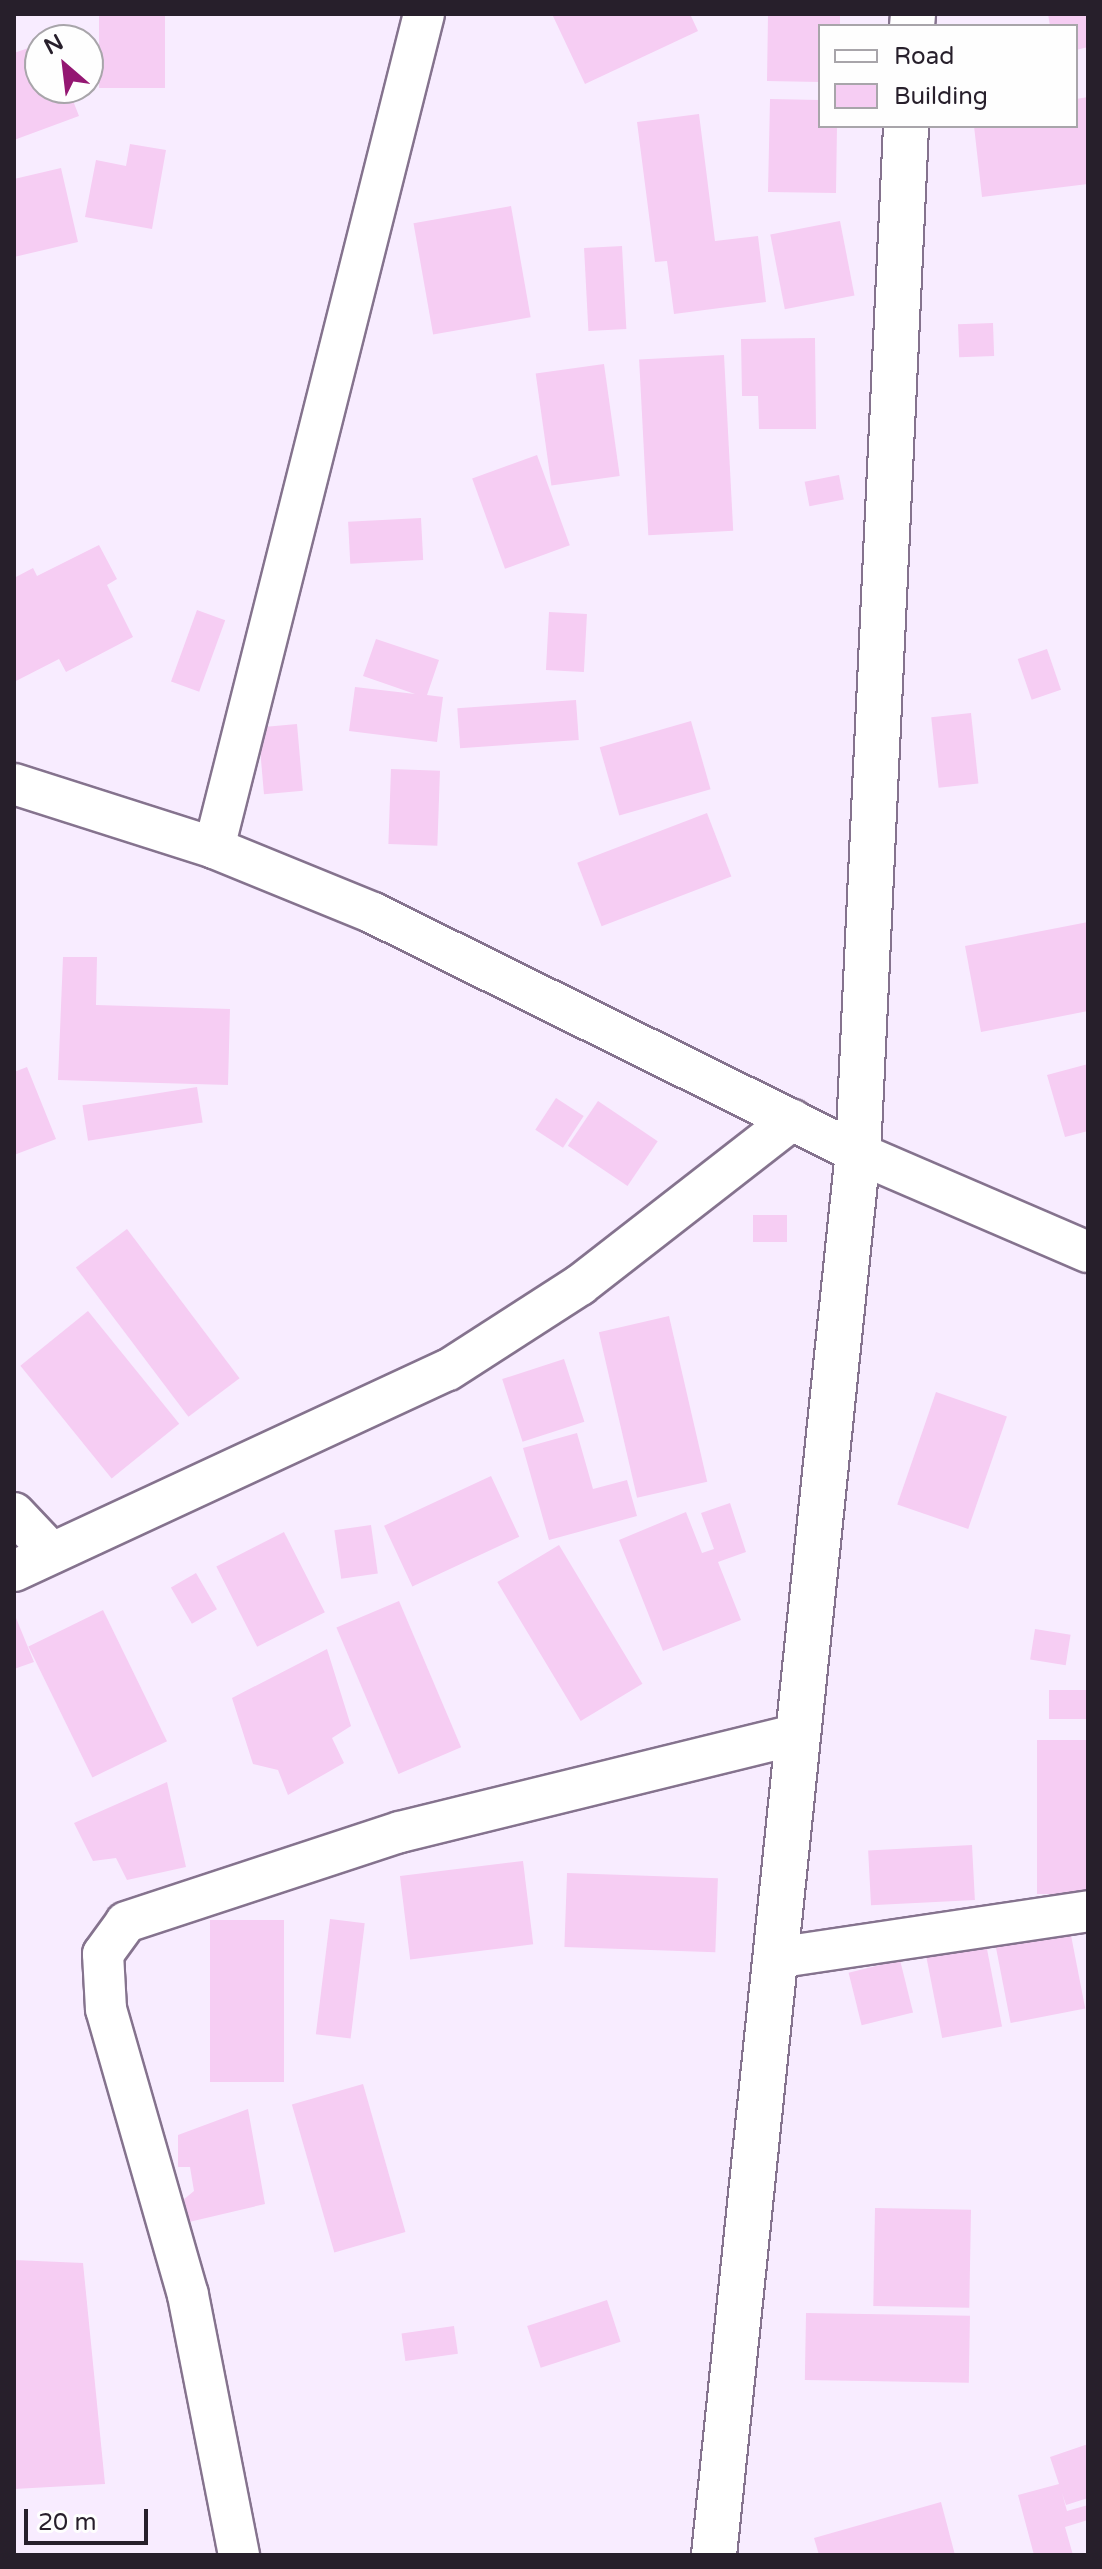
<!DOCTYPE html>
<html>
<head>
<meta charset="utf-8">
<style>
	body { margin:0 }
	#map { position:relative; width:1102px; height:2569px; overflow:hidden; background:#f8ecff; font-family:"Varela Round",sans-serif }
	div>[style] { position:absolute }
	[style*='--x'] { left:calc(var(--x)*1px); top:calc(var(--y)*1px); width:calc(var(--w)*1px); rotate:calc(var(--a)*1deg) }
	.building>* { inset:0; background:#f6cdf3; transform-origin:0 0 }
	.roads { filter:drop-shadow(2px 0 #85738e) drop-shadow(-2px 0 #85738e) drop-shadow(0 2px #85738e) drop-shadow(0 -2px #85738e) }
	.street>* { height:40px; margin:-20px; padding:0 20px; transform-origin:20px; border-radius:20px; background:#fff }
	.secondary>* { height:44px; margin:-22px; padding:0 22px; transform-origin:22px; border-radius:22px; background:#fff }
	span { translate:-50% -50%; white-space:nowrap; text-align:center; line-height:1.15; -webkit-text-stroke:7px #fefefe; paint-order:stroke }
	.frame { position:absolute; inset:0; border:16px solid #271f2b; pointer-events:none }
	.legend { position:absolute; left:818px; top:24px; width:260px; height:104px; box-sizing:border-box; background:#fefefe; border:2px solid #a8a5aa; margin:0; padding:10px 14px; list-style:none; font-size:24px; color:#271f2b }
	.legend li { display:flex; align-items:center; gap:16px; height:40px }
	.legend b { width:40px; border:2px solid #a8a5aa }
	.north { position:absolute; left:24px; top:24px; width:80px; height:80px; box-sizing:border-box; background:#fefefe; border:2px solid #a8a5aa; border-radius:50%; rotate:332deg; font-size:22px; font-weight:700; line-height:32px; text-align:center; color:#271f2b }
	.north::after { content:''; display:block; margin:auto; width:28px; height:36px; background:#941772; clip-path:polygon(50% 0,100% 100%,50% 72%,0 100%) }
	.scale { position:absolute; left:24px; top:2509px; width:124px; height:36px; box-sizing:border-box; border:4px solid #271f2b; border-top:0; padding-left:10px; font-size:24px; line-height:28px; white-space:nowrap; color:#271f2b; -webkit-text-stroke:6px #fefefe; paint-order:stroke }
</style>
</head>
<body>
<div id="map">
	<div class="building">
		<i style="left:99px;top:14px;width:66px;height:74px"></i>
		<i style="clip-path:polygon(552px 14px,690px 14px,698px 31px,585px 84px)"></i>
		<i style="clip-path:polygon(768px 14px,840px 14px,840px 26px,820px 26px,820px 82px,767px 81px)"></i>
		<i style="clip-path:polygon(1048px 14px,1088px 14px,1088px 47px,1076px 50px,1076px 26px,1050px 26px)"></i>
		<i style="clip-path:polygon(40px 44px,40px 88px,68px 88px,79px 116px,14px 140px,14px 53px)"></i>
		<i style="clip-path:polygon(1088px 97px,1088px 184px,982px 197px,974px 126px,1076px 126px,1076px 99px)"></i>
		<i style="clip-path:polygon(770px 99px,820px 100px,820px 126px,837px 126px,836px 193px,768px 192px)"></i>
		<i style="clip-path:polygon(699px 114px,715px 241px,758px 236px,766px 302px,674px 314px,667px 261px,655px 262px,637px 122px)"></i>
		<i style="clip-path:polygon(130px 144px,166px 150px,152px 229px,85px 217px,96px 160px,126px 166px)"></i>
		<i style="clip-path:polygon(61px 168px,78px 242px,14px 257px,14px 179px)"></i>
		<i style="left:511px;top:206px;width:113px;height:99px;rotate:80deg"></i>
		<i style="left:840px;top:221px;width:76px;height:71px;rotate:79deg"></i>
		<i style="left:622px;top:246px;width:83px;height:38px;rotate:87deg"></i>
		<i style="left:993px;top:323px;width:33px;height:35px;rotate:88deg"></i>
		<i style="clip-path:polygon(815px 338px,816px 429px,759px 429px,758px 396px,742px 396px,741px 339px)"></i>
		<i style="left:724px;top:355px;width:176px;height:85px;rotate:87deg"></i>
		<i style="left:604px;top:364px;width:113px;height:69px;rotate:82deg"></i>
		<i style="left:537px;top:455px;width:96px;height:69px;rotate:70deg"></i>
		<i style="left:839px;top:475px;width:25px;height:35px;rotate:79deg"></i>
		<i style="left:421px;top:518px;width:42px;height:73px;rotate:87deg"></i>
		<i style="clip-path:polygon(99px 545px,117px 579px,107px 585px,133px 637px,66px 672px,59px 659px,14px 682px,14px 578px,33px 568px,37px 576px)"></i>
		<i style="left:197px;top:610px;width:30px;height:76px;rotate:20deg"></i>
		<i style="left:549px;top:612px;width:38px;height:58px;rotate:3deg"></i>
		<i style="clip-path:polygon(376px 639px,439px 660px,427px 695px,443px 697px,437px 742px,349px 731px,355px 687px,415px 694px,363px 676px)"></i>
		<i style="left:1047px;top:649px;width:43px;height:31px;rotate:71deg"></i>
		<i style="left:576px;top:700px;width:40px;height:119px;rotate:86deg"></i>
		<i style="left:971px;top:713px;width:71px;height:40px;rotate:84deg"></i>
		<i style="left:691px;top:721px;width:71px;height:95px;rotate:74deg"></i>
		<i style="left:297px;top:724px;width:67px;height:39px;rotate:85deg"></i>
		<i style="left:391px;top:769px;width:49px;height:75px;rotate:2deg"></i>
		<i style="left:707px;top:813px;width:68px;height:139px;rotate:69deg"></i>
		<i style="clip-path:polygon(1088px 922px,1088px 1011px,981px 1032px,965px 946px)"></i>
		<i style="clip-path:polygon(63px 957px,97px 957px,96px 1005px,230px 1009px,228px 1085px,58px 1080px)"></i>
		<i style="clip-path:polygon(1088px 1064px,1088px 1131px,1065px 1137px,1047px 1075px)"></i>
		<i style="clip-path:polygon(27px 1067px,56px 1139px,14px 1155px,14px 1072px)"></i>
		<i style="left:197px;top:1087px;width:36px;height:116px;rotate:81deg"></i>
		<i style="left:556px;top:1098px;width:33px;height:38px;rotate:33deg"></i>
		<i style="left:598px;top:1101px;width:72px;height:54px;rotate:34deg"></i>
		<i style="left:753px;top:1215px;width:34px;height:27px"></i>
		<i style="left:127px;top:1229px;width:187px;height:64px;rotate:53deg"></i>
		<i style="left:88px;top:1311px;width:145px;height:87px;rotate:51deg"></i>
		<i style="left:669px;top:1316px;width:170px;height:72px;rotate:77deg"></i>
		<i style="left:564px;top:1359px;width:66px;height:65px;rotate:72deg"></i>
		<i style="left:936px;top:1392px;width:75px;height:119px;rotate:19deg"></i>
		<i style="clip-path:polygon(577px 1433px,593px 1489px,627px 1480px,637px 1516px,549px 1540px,523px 1448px)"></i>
		<i style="left:491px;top:1476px;width:67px;height:118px;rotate:65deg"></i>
		<i style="clip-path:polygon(730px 1503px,746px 1552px,718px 1562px,741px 1620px,663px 1651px,619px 1540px,686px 1512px,702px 1553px,714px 1549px,701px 1513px)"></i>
		<i style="left:371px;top:1525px;width:49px;height:37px;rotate:82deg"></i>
		<i style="left:284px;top:1532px;width:90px;height:76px;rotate:63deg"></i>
		<i style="left:559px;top:1545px;width:162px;height:72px;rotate:59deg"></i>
		<i style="left:196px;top:1573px;width:42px;height:29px;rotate:60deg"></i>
		<i style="left:399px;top:1601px;width:159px;height:68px;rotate:67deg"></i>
		<i style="left:103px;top:1610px;width:146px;height:83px;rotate:64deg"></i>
		<i style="clip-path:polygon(14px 1613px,34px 1662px,14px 1669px)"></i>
		<i style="left:1035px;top:1629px;width:36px;height:31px;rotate:9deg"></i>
		<i style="clip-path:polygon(327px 1649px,351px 1726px,332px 1738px,344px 1763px,288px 1795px,278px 1770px,253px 1764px,232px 1698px)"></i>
		<i style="left:1088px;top:1690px;width:29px;height:39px;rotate:90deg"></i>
		<i style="left:1088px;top:1740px;width:154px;height:51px;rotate:90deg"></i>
		<i style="clip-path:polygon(167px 1782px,186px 1867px,127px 1880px,116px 1858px,93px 1861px,74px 1823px)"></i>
		<i style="left:972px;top:1845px;width:55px;height:104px;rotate:87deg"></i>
		<i style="left:523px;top:1861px;width:84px;height:124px;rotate:83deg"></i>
		<i style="left:567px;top:1873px;width:151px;height:74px;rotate:2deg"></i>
		<i style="left:330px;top:1919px;width:35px;height:116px;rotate:7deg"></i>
		<i style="left:284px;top:1920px;width:162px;height:74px;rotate:90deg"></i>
		<i style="left:1069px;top:1925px;width:85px;height:76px;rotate:79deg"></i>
		<i style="left:986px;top:1944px;width:84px;height:61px;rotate:79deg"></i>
		<i style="left:900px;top:1960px;width:54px;height:53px;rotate:76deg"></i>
		<i style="left:363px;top:2084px;width:154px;height:74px;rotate:74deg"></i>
		<i style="clip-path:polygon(248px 2109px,265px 2204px,189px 2222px,183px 2200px,194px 2191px,190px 2167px,178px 2167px,178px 2135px)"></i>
		<i style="left:875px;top:2208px;width:96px;height:98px;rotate:1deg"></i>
		<i style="clip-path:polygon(14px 2260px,83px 2263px,105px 2484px,14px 2489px)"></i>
		<i style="left:607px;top:2300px;width:44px;height:84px;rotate:72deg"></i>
		<i style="left:806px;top:2313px;width:164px;height:67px;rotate:1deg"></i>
		<i style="left:454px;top:2326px;width:28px;height:53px;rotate:82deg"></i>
		<i style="clip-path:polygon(1088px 2444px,1088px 2498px,1066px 2505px,1062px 2493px,1067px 2511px,1088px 2505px,1088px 2520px,1065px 2527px,1073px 2555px,1034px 2555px,1018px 2495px,1059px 2484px,1050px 2457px)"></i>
		<i style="clip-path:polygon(941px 2502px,955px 2555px,819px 2555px,814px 2538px)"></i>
	</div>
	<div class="roads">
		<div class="street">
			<i style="--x:14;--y:784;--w:210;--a:17.7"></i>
			<i style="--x:214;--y:848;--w:172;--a:22.2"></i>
			<i style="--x:373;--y:913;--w:541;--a:26.33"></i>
			<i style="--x:858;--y:1153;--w:250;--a:23.3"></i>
			<i style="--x:214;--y:848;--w:860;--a:-75.87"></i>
			<i style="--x:14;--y:1513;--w:55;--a:46.5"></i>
			<i style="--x:14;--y:1571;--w:478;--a:-24.9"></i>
			<i style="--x:448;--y:1370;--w:157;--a:-32.8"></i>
			<i style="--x:580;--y:1285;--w:269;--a:-37.9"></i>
			<i style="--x:775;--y:1958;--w:317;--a:-8.5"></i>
			<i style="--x:239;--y:2555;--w:265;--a:-101.1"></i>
			<i style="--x:188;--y:2295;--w:298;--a:-106"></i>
			<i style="--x:106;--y:2009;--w:55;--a:-93.1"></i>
			<i style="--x:103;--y:1954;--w:39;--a:-54"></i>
			<i style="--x:126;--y:1922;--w:288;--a:-18.2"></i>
			<i style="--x:400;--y:1832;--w:411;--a:-13.8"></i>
		</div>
		<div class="secondary">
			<i style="--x:912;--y:26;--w:12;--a:-85"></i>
			<i style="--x:714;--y:2555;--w:1409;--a:-84.14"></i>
			<i style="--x:858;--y:1153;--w:1028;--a:-87.32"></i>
		</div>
	</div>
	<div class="frame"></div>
	<ul class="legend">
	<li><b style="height:10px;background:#fff"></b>Road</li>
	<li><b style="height:22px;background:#f6cdf3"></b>Building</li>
	</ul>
	<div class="north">N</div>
	<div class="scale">20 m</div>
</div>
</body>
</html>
